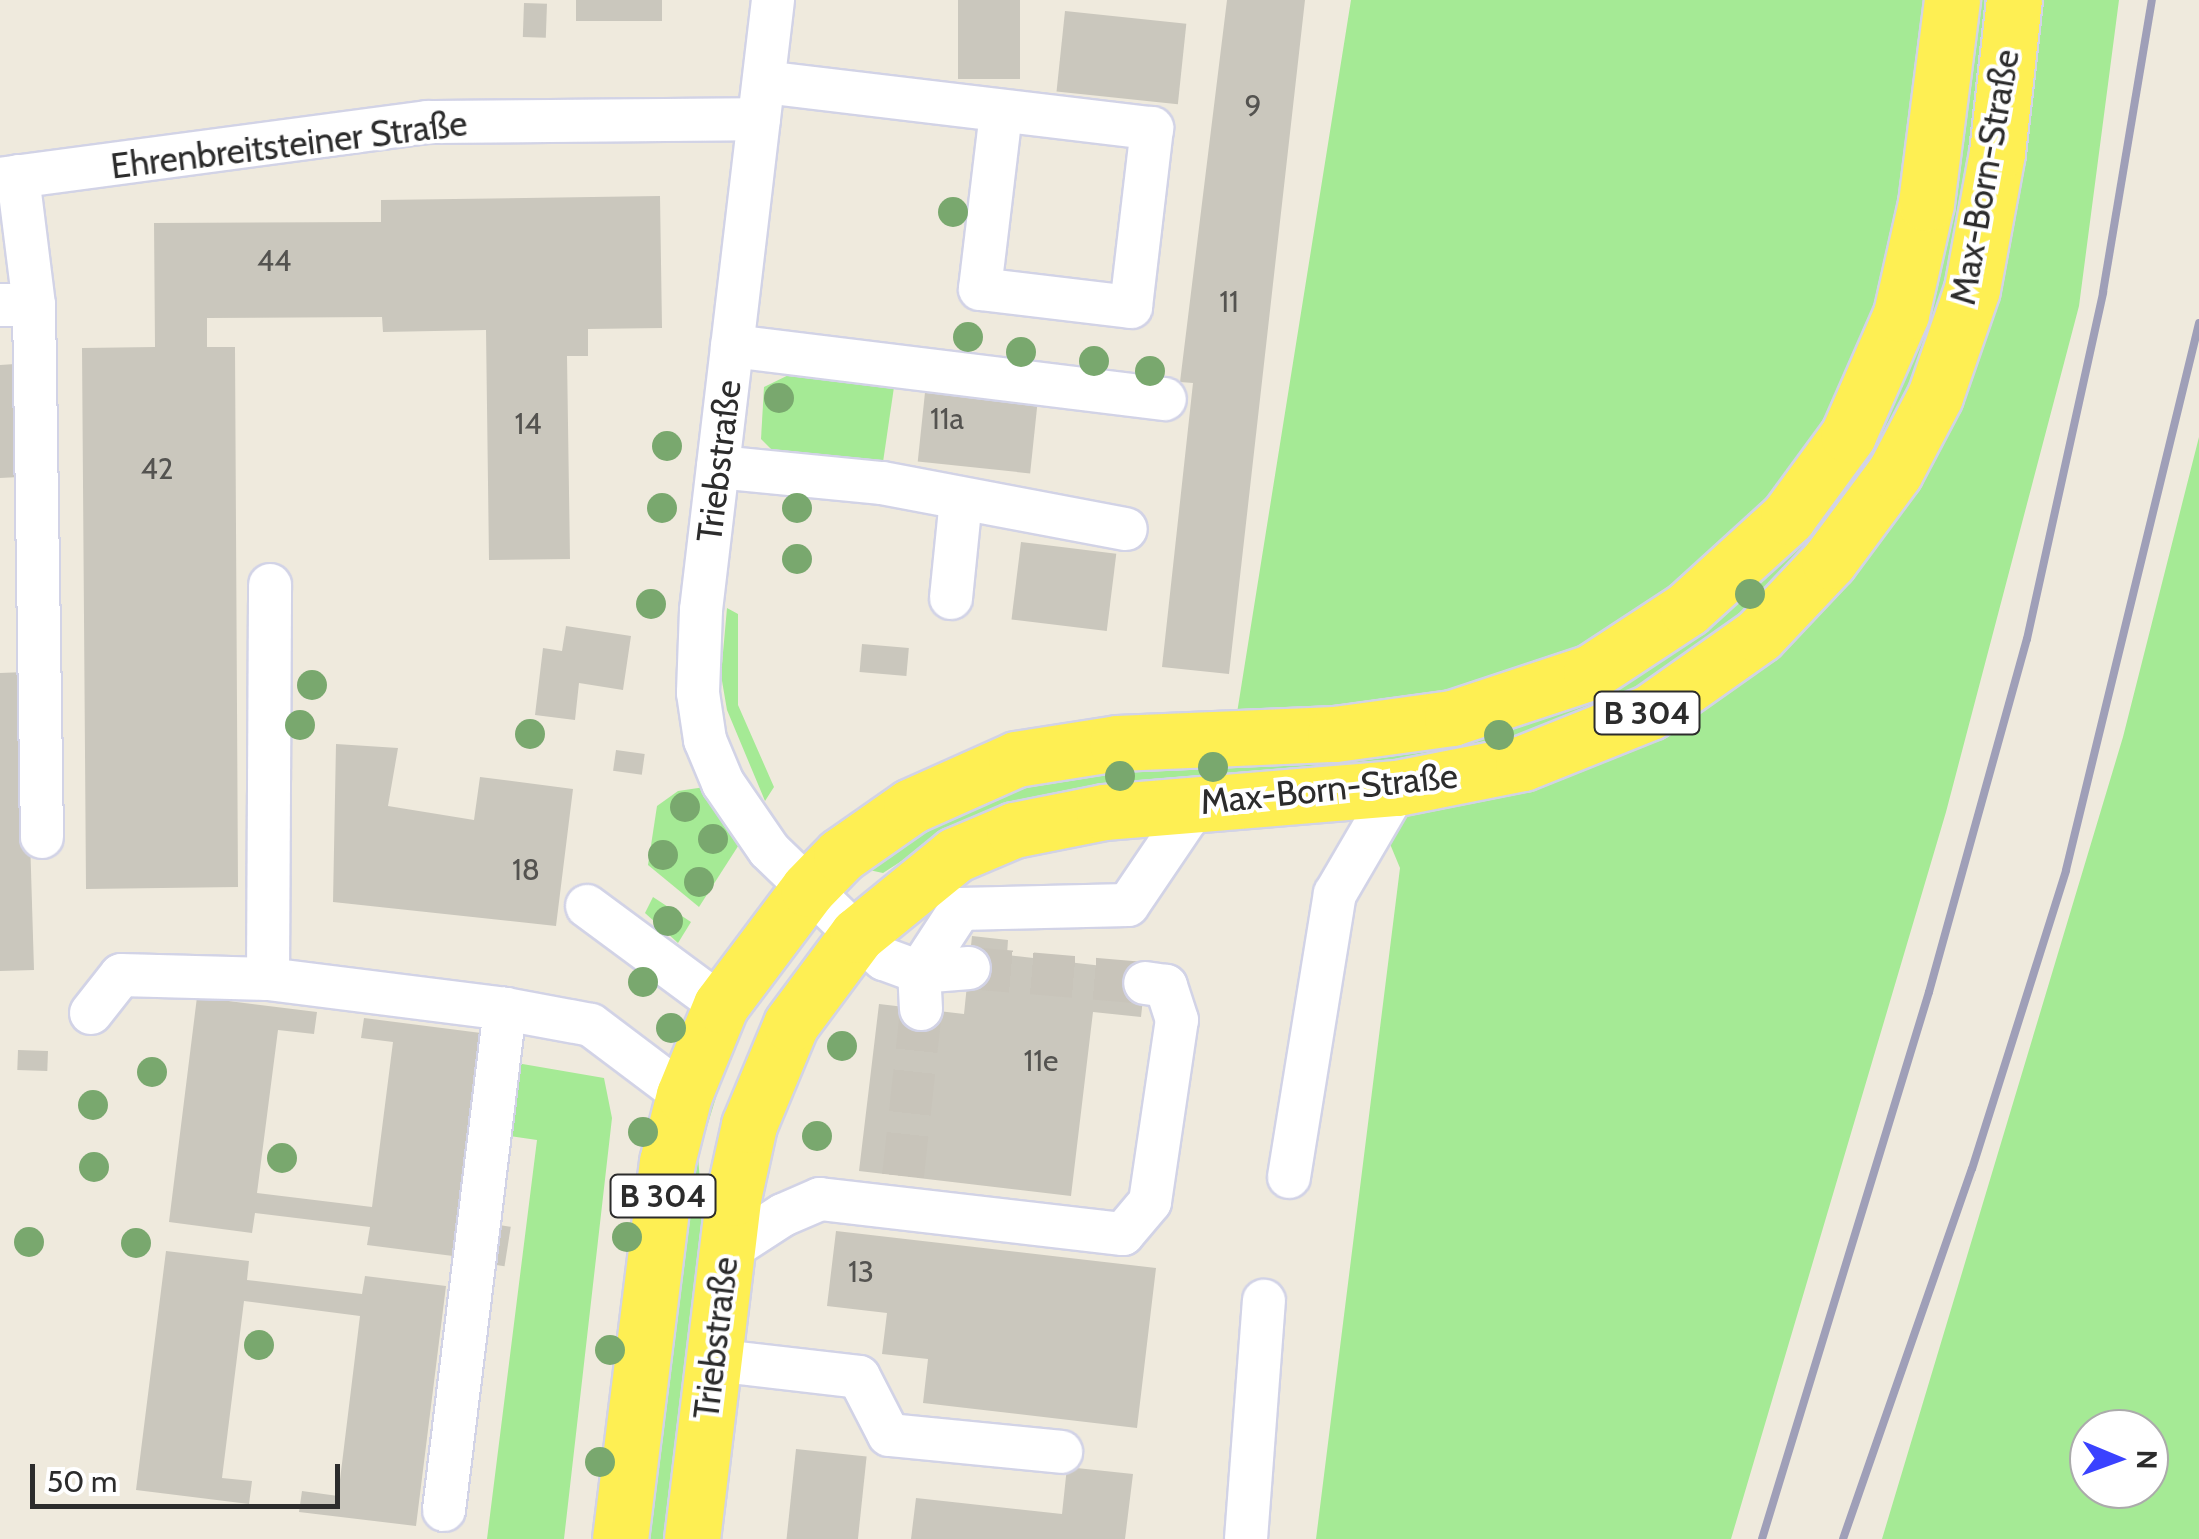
<!DOCTYPE html>
<html>
<head>
<meta charset="utf-8">
<style>
	body { margin:0 }
	#map { position:relative; width:2199px; height:1539px; overflow:hidden; background:#efeadd; font-family:Cabin,sans-serif }
	div>[style] { position:absolute }
	[style*='--x'] { left:calc(var(--x)*1px); top:calc(var(--y)*1px); width:calc(var(--w)*1px); rotate:calc(var(--a)*1deg) }
	.green>* { inset:0; background:#a5ea95 }
	.building>* { inset:0; background:#cac7bd; transform-origin:0 0 }
	.minor-tunnel>* { height:42px; margin-top:-21px; transform-origin:0; background:repeating-linear-gradient(90deg,#c8c4ba 0 42px,transparent 0 63px) }
	.roads { filter:drop-shadow(2px 0 #d2d3e6) drop-shadow(-2px 0 #d2d3e6) drop-shadow(0 2px #d2d3e6) drop-shadow(0 -2px #d2d3e6) }
	.minor>* { height:42px; margin:-21px; padding:0 21px; transform-origin:21px; border-radius:21px; background:#fff }
	.major>* { height:55px; margin:-27.5px; padding:0 27.5px; transform-origin:27.5px; border-radius:27.5px; background:#feef53 }
	.rail>* { height:8px; margin:-4px; padding:0 4px; transform-origin:4px; border-radius:4px; background:#9f9fb8 }
	.trees>* { width:30px; height:30px; margin:-15px; border-radius:50%; background:#79a86e }
	span { translate:-50% -50%; white-space:nowrap; text-align:center; line-height:1.15; -webkit-text-stroke:8px #fff; paint-order:stroke }
	.number-label { font-size:30px; color:#545350 }
	.number-label span { -webkit-text-stroke-width:0 }
	.shield-label span { padding:2px 8px; background:#fff; border:2px solid; border-radius:8px; -webkit-text-stroke-width:0 }
	.shield-label { font-size:32px; color:#2c2c2c; font-weight:700 }
	.street-label { font-size:35px; color:#2c2c2c }
	.north { position:absolute; left:2069px; top:1409px; width:100px; height:100px; box-sizing:border-box; background:#fff; border:2px solid #ababab; border-radius:50%; rotate:91deg; font-size:28px; font-weight:700; line-height:40px; text-align:center; color:#2c2c2c }
	.north::after { content:''; display:block; margin:auto; width:35px; height:45px; background:#3a42ff; clip-path:polygon(50% 0,100% 100%,50% 72%,0 100%) }
	.scale { position:absolute; left:30px; top:1464px; width:310px; height:45px; box-sizing:border-box; border:5px solid #2c2c2c; border-top:0; padding-left:12px; font-size:30px; line-height:35px; white-space:nowrap; color:#2c2c2c; -webkit-text-stroke:8px #fff; paint-order:stroke }
</style>
</head>
<body>
<div id="map">
	<div class="green">
		<i style="clip-path:polygon(1351px 0,2119px 0,2079px 306px,1946px 812px,1731px 1539px,1316px 1539px,1400px 868px,1358px 767px,942px 835px,883px 873px,869px 870px,868px 859px,946px 806px,1237px 713px)"></i>
		<i style="clip-path:polygon(801px 369px,884px 375px,894px 387px,882px 469px,773px 451px,761px 439px,764px 387px)"></i>
		<i style="clip-path:polygon(evenodd,2199px 437px,2199px 1539px,1882px 1539px,2123px 737px,2199px 437px,2089px 1429px,2149px 1429px,2149px 1489px,2089px 1489px,2089px 1429px)"></i>
		<i style="clip-path:polygon(727px 608px,738px 614px,738px 705px,774px 787px,765px 801px,727px 710px,721px 675px)"></i>
		<i style="clip-path:polygon(705px 787px,742px 840px,699px 907px,648px 865px,657px 806px,678px 791px)"></i>
		<i style="clip-path:polygon(653px 897px,691px 922px,678px 943px,645px 913px)"></i>
		<i style="clip-path:polygon(736px 1032px,698px 1156px,704px 1232px,670px 1539px,640px 1539px,686px 1161px)"></i>
		<i style="clip-path:polygon(505px 1061px,604px 1078px,612px 1118px,564px 1539px,487px 1539px,537px 1140px,496px 1134px)"></i>
	</div>
	<div class="building">
		<i style="left:576px;top:0;width:86px;height:21px"></i>
		<i style="left:958px;top:0;width:62px;height:79px"></i>
		<i style="clip-path:polygon(1227px 0,1305px 0,1229px 674px,1162px 667px,1193px 383px,1180px 382px)"></i>
		<i style="left:524px;top:3px;width:23px;height:34px;rotate:2deg"></i>
		<i style="left:1065px;top:11px;width:122px;height:81px;rotate:6deg"></i>
		<i style="clip-path:polygon(660px 196px,662px 328px,588px 329px,588px 356px,567px 356px,570px 559px,489px 560px,486px 330px,383px 332px,382px 317px,207px 318px,207px 347px,235px 347px,238px 887px,86px 889px,82px 348px,155px 347px,154px 223px,381px 222px,381px 200px)"></i>
		<i style="clip-path:polygon(15px 364px,19px 477px,0 478px,0 365px)"></i>
		<i style="left:926px;top:383px;width:113px;height:79px;rotate:6deg"></i>
		<i style="left:1021px;top:542px;width:96px;height:78px;rotate:7deg"></i>
		<i style="clip-path:polygon(566px 626px,631px 636px,623px 690px,579px 683px,575px 720px,535px 715px,543px 648px,562px 651px)"></i>
		<i style="left:862px;top:644px;width:47px;height:28px;rotate:5deg"></i>
		<i style="clip-path:polygon(25px 672px,34px 970px,0 971px,0 673px)"></i>
		<i style="clip-path:polygon(336px 744px,398px 748px,388px 806px,474px 820px,480px 777px,573px 789px,556px 926px,333px 902px)"></i>
		<i style="left:616px;top:750px;width:29px;height:21px;rotate:8deg"></i>
		<i style="clip-path:polygon(972px 936px,1008px 940px,1007px 955px,1146px 971px,1141px 1017px,1093px 1012px,1071px 1196px,859px 1171px,879px 1004px,964px 1014px)"></i>
		<i style="clip-path:polygon(197px 997px,317px 1012px,314px 1034px,278px 1030px,257px 1193px,372px 1207px,393px 1042px,361px 1038px,364px 1018px,481px 1033px,453px 1256px,367px 1245px,370px 1227px,255px 1213px,252px 1233px,169px 1222px)"></i>
		<i style="left:18px;top:1050px;width:30px;height:20px;rotate:2deg"></i>
		<i style="left:493px;top:1224px;width:18px;height:40px;rotate:9deg"></i>
		<i style="clip-path:polygon(836px 1231px,1156px 1268px,1137px 1428px,923px 1403px,928px 1359px,882px 1354px,887px 1313px,827px 1306px)"></i>
		<i style="clip-path:polygon(166px 1251px,249px 1261px,247px 1280px,362px 1294px,365px 1276px,446px 1286px,416px 1526px,299px 1512px,302px 1491px,338px 1496px,360px 1316px,244px 1301px,222px 1478px,252px 1481px,249px 1504px,136px 1490px)"></i>
		<i style="left:796px;top:1449px;width:71px;height:91px;rotate:6deg"></i>
		<i style="clip-path:polygon(1067px 1467px,1133px 1474px,1125px 1539px,911px 1539px,916px 1498px,1062px 1514px)"></i>
	</div>
	<div class="minor-tunnel">
		<i style="--x:969;--y:968;--w:177;--a:4.9"></i>
		<i style="--x:903;--y:1176;--w:168;--a:-83.8"></i>
	</div>
	<div class="roads">
		<div class="minor">
			<i style="--x:773;--y:0;--w:614;--a:96.73"></i>
			<i style="--x:701;--y:610;--w:83;--a:92.1"></i>
			<i style="--x:698;--y:693;--w:48;--a:81.5"></i>
			<i style="--x:705;--y:740;--w:47;--a:67.3"></i>
			<i style="--x:723;--y:783;--w:81;--a:55.5"></i>
			<i style="--x:769;--y:850;--w:122;--a:44"></i>
			<i style="--x:857;--y:935;--w:36;--a:42"></i>
			<i style="--x:884;--y:959;--w:37;--a:20"></i>
			<i style="--x:919;--y:972;--w:50;--a:-4.6"></i>
			<i style="--x:764;--y:82;--w:391;--a:6.8"></i>
			<i style="--x:1152;--y:128;--w:180;--a:96.7"></i>
			<i style="--x:1131;--y:307;--w:152;--a:-173.2"></i>
			<i style="--x:980;--y:289;--w:178;--a:-83.2"></i>
			<i style="--x:0;--y:179;--w:431;--a:-7.6"></i>
			<i style="--x:427;--y:122;--w:332;--a:-0.5"></i>
			<i style="--x:0;--y:305;--w:34;--a:0"></i>
			<i style="--x:34;--y:305;--w:130;--a:-97.1"></i>
			<i style="--x:34;--y:305;--w:532;--a:89.14"></i>
			<i style="--x:732;--y:346;--w:436;--a:7"></i>
			<i style="--x:718;--y:467;--w:165;--a:5.6"></i>
			<i style="--x:882;--y:483;--w:248;--a:10.7"></i>
			<i style="--x:951;--y:598;--w:99;--a:-84.2"></i>
			<i style="--x:587;--y:906;--w:167;--a:36.5"></i>
			<i style="--x:268;--y:979;--w:394;--a:-89.7"></i>
			<i style="--x:921;--y:1009;--w:37;--a:-93"></i>
			<i style="--x:919;--y:972;--w:75;--a:-56.9"></i>
			<i style="--x:960;--y:909;--w:168;--a:-1.4"></i>
			<i style="--x:1128;--y:905;--w:105;--a:-55.9"></i>
			<i style="--x:1187;--y:818;--w:26;--a:-40"></i>
			<i style="--x:91;--y:1013;--w:48;--a:-51.7"></i>
			<i style="--x:121;--y:975;--w:147;--a:1.6"></i>
			<i style="--x:268;--y:979;--w:239;--a:7.2"></i>
			<i style="--x:505;--y:1009;--w:87;--a:10.5"></i>
			<i style="--x:591;--y:1025;--w:116;--a:37"></i>
			<i style="--x:1289;--y:1177;--w:287;--a:-80.8"></i>
			<i style="--x:1335;--y:894;--w:123;--a:-59.7"></i>
			<i style="--x:726;--y:1252;--w:68;--a:-33"></i>
			<i style="--x:783;--y:1215;--w:40;--a:-23.4"></i>
			<i style="--x:820;--y:1199;--w:305;--a:6.6"></i>
			<i style="--x:1123;--y:1234;--w:42;--a:-49.8"></i>
			<i style="--x:1150;--y:1202;--w:184;--a:-81.6"></i>
			<i style="--x:1177;--y:1020;--w:36;--a:-108"></i>
			<i style="--x:1166;--y:986;--w:21;--a:-172"></i>
			<i style="--x:713;--y:1360;--w:147;--a:6.6"></i>
			<i style="--x:859;--y:1377;--w:65;--a:62.7"></i>
			<i style="--x:889;--y:1435;--w:173;--a:5.6"></i>
			<i style="--x:444;--y:1510;--w:505;--a:-83.06"></i>
			<i style="--x:1246;--y:1539;--w:239;--a:-85.7"></i>
		</div>
		<div class="major">
			<i style="--x:620;--y:1539;--w:380;--a:-82.9"></i>
			<i style="--x:667;--y:1162;--w:69;--a:-75.8"></i>
			<i style="--x:684;--y:1095;--w:97;--a:-67.7"></i>
			<i style="--x:721;--y:1005;--w:145;--a:-53.1"></i>
			<i style="--x:808;--y:889;--w:47;--a:-45.9"></i>
			<i style="--x:841;--y:855;--w:85;--a:-35"></i>
			<i style="--x:911;--y:806;--w:115;--a:-24.1"></i>
			<i style="--x:1016;--y:759;--w:102;--a:-9"></i>
			<i style="--x:1117;--y:743;--w:218;--a:-2.4"></i>
			<i style="--x:1335;--y:734;--w:118;--a:-7.8"></i>
			<i style="--x:1452;--y:718;--w:146;--a:-18.3"></i>
			<i style="--x:1591;--y:672;--w:115;--a:-33.3"></i>
			<i style="--x:1687;--y:609;--w:137;--a:-42.3"></i>
			<i style="--x:1788;--y:517;--w:102;--a:-53.8"></i>
			<i style="--x:1848;--y:435;--w:132;--a:-66.3"></i>
			<i style="--x:1901;--y:314;--w:114;--a:-77.3"></i>
			<i style="--x:1926;--y:203;--w:205;--a:-82.7"></i>
			<i style="--x:692;--y:1539;--w:343;--a:-83.1"></i>
			<i style="--x:733;--y:1198;--w:75;--a:-77.6"></i>
			<i style="--x:749;--y:1125;--w:109;--a:-67.4"></i>
			<i style="--x:791;--y:1024;--w:111;--a:-53.4"></i>
			<i style="--x:857;--y:935;--w:127;--a:-39.2"></i>
			<i style="--x:955;--y:855;--w:64;--a:-23"></i>
			<i style="--x:1014;--y:830;--w:92;--a:-11.3"></i>
			<i style="--x:1104;--y:812;--w:294;--a:-4.7"></i>
			<i style="--x:1397;--y:788;--w:128;--a:-11.2"></i>
			<i style="--x:1523;--y:763;--w:137;--a:-21.9"></i>
			<i style="--x:1650;--y:712;--w:133;--a:-35.2"></i>
			<i style="--x:1759;--y:635;--w:102;--a:-46.6"></i>
			<i style="--x:1829;--y:561;--w:111;--a:-53.4"></i>
			<i style="--x:1895;--y:472;--w:86;--a:-62.2"></i>
			<i style="--x:1935;--y:396;--w:113;--a:-70.9"></i>
			<i style="--x:1972;--y:289;--w:138;--a:-79.6"></i>
			<i style="--x:1997;--y:153;--w:154;--a:-83.7"></i>
		</div>
	</div>
	<div class="rail">
		<i style="--x:1762;--y:1539;--w:572;--a:-73.02"></i>
		<i style="--x:1929;--y:992;--w:366;--a:-74.5"></i>
		<i style="--x:2027;--y:639;--w:355;--a:-77.6"></i>
		<i style="--x:2103;--y:292;--w:296;--a:-80.5"></i>
		<i style="--x:1843;--y:1539;--w:392;--a:-70.8"></i>
		<i style="--x:1972;--y:1169;--w:313;--a:-72.5"></i>
		<i style="--x:2066;--y:870;--w:563;--a:-76.33"></i>
	</div>
	<div class="trees">
		<i style="left:953px;top:212px"></i>
		<i style="left:968px;top:337px"></i>
		<i style="left:1021px;top:352px"></i>
		<i style="left:1094px;top:361px"></i>
		<i style="left:1150px;top:371px"></i>
		<i style="left:779px;top:398px"></i>
		<i style="left:667px;top:446px"></i>
		<i style="left:662px;top:508px"></i>
		<i style="left:797px;top:508px"></i>
		<i style="left:797px;top:559px"></i>
		<i style="left:1750px;top:594px"></i>
		<i style="left:651px;top:604px"></i>
		<i style="left:312px;top:685px"></i>
		<i style="left:300px;top:725px"></i>
		<i style="left:530px;top:734px"></i>
		<i style="left:1499px;top:735px"></i>
		<i style="left:1213px;top:767px"></i>
		<i style="left:1120px;top:776px"></i>
		<i style="left:685px;top:807px"></i>
		<i style="left:713px;top:839px"></i>
		<i style="left:663px;top:855px"></i>
		<i style="left:699px;top:882px"></i>
		<i style="left:668px;top:921px"></i>
		<i style="left:643px;top:982px"></i>
		<i style="left:671px;top:1028px"></i>
		<i style="left:842px;top:1046px"></i>
		<i style="left:152px;top:1072px"></i>
		<i style="left:93px;top:1105px"></i>
		<i style="left:643px;top:1132px"></i>
		<i style="left:817px;top:1136px"></i>
		<i style="left:282px;top:1158px"></i>
		<i style="left:94px;top:1167px"></i>
		<i style="left:627px;top:1237px"></i>
		<i style="left:29px;top:1242px"></i>
		<i style="left:136px;top:1243px"></i>
		<i style="left:259px;top:1345px"></i>
		<i style="left:610px;top:1350px"></i>
		<i style="left:600px;top:1462px"></i>
	</div>
	<div class="number-label">
		<span style="left:1253px;top:106px">9</span>
		<span style="left:274px;top:261px">44</span>
		<span style="left:1229px;top:302px">11</span>
		<span style="left:947px;top:419px">11a</span>
		<span style="left:528px;top:424px">14</span>
		<span style="left:157px;top:469px">42</span>
		<span style="left:526px;top:870px">18</span>
		<span style="left:1041px;top:1061px">11e</span>
		<span style="left:861px;top:1272px">13</span>
	</div>
	<div class="shield-label">
		<span style="left:1647px;top:713px">B 304</span>
		<span style="left:663px;top:1196px">B 304</span>
	</div>
	<div class="street-label">
		<span style="left:289px;top:145px;rotate:-7deg">Ehrenbreitsteiner Straße</span>
		<span style="left:1985px;top:177px;rotate:-80deg">Max-Born-Straße</span>
		<span style="left:719px;top:461px;rotate:-83deg">Triebstraße</span>
		<span style="left:1329px;top:789px;rotate:-6deg">Max-Born-Straße</span>
		<span style="left:716px;top:1338px;rotate:-83deg">Triebstraße</span>
	</div>
	<div class="north">N</div>
	<div class="scale">50 m</div>
</div>
</body>
</html>
